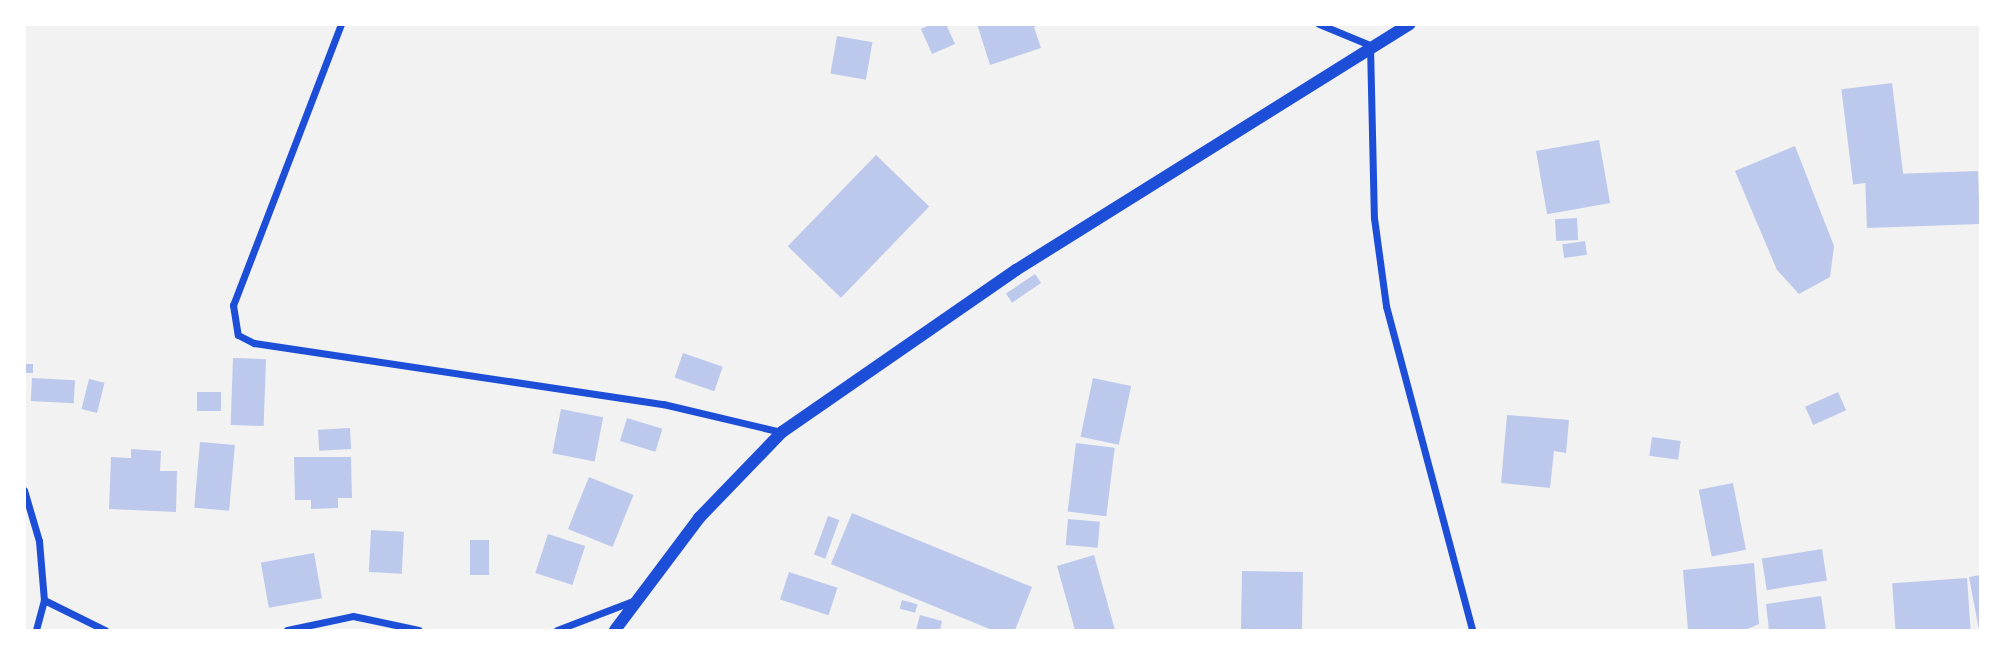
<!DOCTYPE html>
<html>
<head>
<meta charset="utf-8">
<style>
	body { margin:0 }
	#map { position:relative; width:2005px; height:655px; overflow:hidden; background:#f2f2f2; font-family:"DM Sans",sans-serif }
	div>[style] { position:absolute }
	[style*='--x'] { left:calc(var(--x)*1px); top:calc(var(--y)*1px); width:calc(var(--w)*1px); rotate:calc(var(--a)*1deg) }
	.building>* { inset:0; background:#bdc9ec; transform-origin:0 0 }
	.minor>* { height:7px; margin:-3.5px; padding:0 3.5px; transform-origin:3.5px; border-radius:3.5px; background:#1d4ed8 }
	.tertiary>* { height:12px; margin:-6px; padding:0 6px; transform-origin:6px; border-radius:6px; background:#1d4ed8 }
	span { translate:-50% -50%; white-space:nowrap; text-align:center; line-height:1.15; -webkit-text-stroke:5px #fff; paint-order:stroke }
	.frame { position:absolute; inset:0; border:26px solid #fff; pointer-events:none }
</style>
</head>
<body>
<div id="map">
	<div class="building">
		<i style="clip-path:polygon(932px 24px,946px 24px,955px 44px,932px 54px,921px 29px)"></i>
		<i style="clip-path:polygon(977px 24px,1040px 24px,1034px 27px,1041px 48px,990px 65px)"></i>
		<i style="left:837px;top:36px;width:36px;height:38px;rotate:10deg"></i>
		<i style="left:1892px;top:83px;width:96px;height:51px;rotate:83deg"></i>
		<i style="left:1599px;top:140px;width:64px;height:64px;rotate:80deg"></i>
		<i style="clip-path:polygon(1795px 146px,1834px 246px,1830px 277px,1799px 294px,1777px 270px,1735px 171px)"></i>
		<i style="left:876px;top:155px;width:74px;height:127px;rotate:44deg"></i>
		<i style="left:1978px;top:171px;width:53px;height:113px;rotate:88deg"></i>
		<i style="left:1577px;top:218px;width:22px;height:22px;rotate:87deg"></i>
		<i style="left:1585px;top:241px;width:14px;height:23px;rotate:82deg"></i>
		<i style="left:1035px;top:274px;width:11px;height:35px;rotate:56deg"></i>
		<i style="left:683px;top:353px;width:42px;height:26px;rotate:19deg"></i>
		<i style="left:233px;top:358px;width:33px;height:67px;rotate:2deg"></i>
		<i style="left:24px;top:364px;width:9px;height:9px"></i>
		<i style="left:32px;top:378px;width:43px;height:23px;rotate:3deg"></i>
		<i style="left:1093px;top:378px;width:39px;height:60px;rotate:12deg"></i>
		<i style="left:89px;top:379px;width:16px;height:31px;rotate:14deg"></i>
		<i style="left:221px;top:392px;width:19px;height:24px;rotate:90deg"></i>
		<i style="left:1838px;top:392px;width:20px;height:36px;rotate:66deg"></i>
		<i style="left:561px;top:409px;width:43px;height:45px;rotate:11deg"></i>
		<i style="clip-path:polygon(1507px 415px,1569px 420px,1566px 453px,1554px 451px,1550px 488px,1501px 483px)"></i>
		<i style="left:627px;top:418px;width:37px;height:24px;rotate:17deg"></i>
		<i style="left:350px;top:428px;width:21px;height:32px;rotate:87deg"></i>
		<i style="left:1652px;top:437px;width:29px;height:19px;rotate:8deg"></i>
		<i style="left:200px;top:442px;width:35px;height:66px;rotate:5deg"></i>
		<i style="left:1076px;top:443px;width:39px;height:69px;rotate:7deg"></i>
		<i style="clip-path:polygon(131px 449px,161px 451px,160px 471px,177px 471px,176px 512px,109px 509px,111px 457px,131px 458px)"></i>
		<i style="clip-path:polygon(294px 457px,351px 457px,352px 498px,338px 498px,338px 508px,311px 509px,311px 500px,295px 500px)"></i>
		<i style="left:589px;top:477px;width:48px;height:56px;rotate:22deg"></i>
		<i style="left:1733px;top:483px;width:68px;height:35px;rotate:79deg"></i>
		<i style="clip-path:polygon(852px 513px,1032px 587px,1015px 630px,992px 630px,831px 564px)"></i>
		<i style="left:828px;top:516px;width:12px;height:41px;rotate:20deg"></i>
		<i style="left:1068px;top:519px;width:32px;height:26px;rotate:5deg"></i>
		<i style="left:371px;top:530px;width:33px;height:42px;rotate:3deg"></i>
		<i style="left:548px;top:534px;width:39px;height:41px;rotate:18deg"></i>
		<i style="left:470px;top:540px;width:19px;height:35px"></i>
		<i style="left:1822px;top:549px;width:32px;height:61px;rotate:81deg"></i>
		<i style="left:314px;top:553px;width:46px;height:54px;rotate:80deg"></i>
		<i style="clip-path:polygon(1094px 555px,1115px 630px,1075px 630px,1057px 566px)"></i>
		<i style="clip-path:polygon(1754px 563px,1759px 624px,1745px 630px,1688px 630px,1683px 570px)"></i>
		<i style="left:1242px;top:571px;width:61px;height:59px;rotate:1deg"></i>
		<i style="left:789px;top:572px;width:51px;height:29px;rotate:18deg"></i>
		<i style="clip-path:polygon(1980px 575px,1980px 630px,1979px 630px,1969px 577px)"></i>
		<i style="left:1967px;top:578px;width:52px;height:75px;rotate:86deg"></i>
		<i style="clip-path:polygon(1821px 596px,1826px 630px,1769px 630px,1766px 604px)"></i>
		<i style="left:902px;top:600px;width:16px;height:9px;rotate:15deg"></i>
		<i style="clip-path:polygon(920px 615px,942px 621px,940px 630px,916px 630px)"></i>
	</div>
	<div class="minor">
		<i style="--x:341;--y:24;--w:301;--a:111"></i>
		<i style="--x:233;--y:305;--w:30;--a:81"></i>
		<i style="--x:238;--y:335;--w:18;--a:27"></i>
		<i style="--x:254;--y:343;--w:414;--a:8.5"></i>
		<i style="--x:663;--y:404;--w:121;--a:13.3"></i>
		<i style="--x:1319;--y:24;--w:55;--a:22.4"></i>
		<i style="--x:1370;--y:45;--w:173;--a:88.7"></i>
		<i style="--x:1374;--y:218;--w:89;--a:82.2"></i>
		<i style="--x:1386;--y:306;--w:335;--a:75.1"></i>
		<i style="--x:24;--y:490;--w:53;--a:73.6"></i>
		<i style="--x:39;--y:541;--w:59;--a:85.2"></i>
		<i style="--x:44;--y:600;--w:31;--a:105"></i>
		<i style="--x:44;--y:600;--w:68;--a:26.2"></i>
		<i style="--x:287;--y:630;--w:67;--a:-12"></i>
		<i style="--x:353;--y:616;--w:67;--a:12"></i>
		<i style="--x:557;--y:630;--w:84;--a:-21"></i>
	</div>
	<div class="tertiary">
		<i style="--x:615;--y:630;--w:140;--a:-53.1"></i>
		<i style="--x:699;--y:518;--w:120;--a:-46"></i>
		<i style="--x:782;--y:432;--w:285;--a:-34.7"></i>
		<i style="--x:1016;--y:270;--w:464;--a:-32"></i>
	</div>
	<div class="frame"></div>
</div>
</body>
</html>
